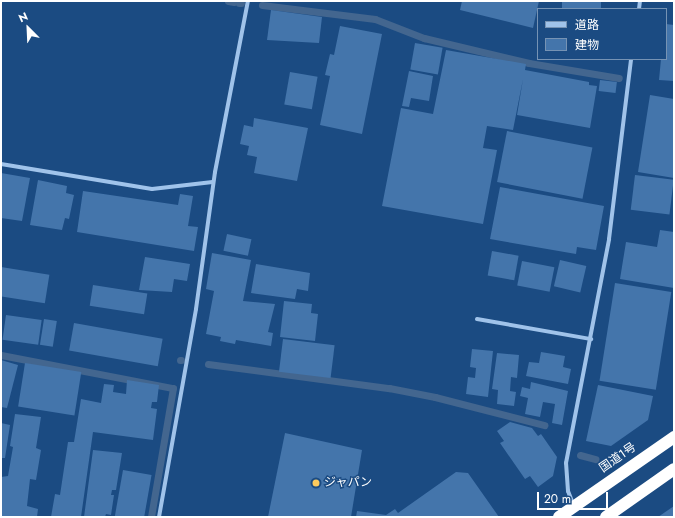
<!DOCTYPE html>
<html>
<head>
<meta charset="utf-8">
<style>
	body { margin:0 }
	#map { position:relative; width:675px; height:518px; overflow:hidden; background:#1b4b82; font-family:Jost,"Noto Sans JP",sans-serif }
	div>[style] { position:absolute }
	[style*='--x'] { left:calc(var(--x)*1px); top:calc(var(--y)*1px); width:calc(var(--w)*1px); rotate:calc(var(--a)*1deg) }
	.stream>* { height:7px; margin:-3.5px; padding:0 3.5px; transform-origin:3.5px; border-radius:3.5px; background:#43668f }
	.building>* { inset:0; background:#4475ab; transform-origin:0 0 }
	.street>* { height:4px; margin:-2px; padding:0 2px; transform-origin:2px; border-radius:2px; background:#a0c3ea }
	.highway>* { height:12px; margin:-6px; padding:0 6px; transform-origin:6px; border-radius:6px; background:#fff }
	.dots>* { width:11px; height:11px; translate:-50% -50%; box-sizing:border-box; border:2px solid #1b4b82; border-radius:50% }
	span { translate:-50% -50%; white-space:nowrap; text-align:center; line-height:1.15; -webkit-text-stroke:3px #1b4b82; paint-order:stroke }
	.street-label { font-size:12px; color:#fff }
	.poi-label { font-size:12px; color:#fff }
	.left { translate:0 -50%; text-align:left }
	.frame { position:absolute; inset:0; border:2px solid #fff; pointer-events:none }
	.legend { position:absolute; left:537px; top:8px; width:130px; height:52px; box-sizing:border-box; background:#1b4b82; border:1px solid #7693b4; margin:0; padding:5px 7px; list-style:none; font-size:12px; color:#fff }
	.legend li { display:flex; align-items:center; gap:8px; height:20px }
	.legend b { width:20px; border:1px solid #7693b4 }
	.north { position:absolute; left:8px; top:8px; width:40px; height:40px; -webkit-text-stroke:3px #1b4b82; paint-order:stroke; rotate:336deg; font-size:11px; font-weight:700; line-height:16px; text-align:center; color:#fff }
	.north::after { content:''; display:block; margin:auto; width:14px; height:18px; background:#fff; clip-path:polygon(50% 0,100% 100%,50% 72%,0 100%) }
	.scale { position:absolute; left:537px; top:492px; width:71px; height:18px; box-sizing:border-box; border:2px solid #fff; border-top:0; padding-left:5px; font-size:12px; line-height:14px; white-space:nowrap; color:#fff; -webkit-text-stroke:3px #1b4b82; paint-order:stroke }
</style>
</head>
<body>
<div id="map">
	<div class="stream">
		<i style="--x:228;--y:1;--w:6;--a:9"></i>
		<i style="--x:239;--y:3;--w:2;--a:0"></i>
		<i style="--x:262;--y:5;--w:114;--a:7.1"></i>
		<i style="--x:375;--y:19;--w:53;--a:21.2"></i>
		<i style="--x:424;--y:38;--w:108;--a:13.4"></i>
		<i style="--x:529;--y:63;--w:91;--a:9.5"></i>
		<i style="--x:1;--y:355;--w:175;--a:10.9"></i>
		<i style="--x:173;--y:388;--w:131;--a:99.7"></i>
		<i style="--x:180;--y:360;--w:1;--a:0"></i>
		<i style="--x:208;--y:364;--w:183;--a:7.6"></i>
		<i style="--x:389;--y:388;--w:47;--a:11.1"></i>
		<i style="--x:435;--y:397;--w:113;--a:14.4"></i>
		<i style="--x:580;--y:455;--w:16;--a:15"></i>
	</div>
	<div class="building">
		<i style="clip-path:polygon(462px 1px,539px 1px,533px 28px,460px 10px)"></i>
		<i style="left:562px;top:1px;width:39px;height:8px"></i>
		<i style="clip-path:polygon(271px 10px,322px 17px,319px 43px,267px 40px)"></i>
		<i style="clip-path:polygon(666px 24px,674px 25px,674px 81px,659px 80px,661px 59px,666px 59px)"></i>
		<i style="clip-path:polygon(340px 26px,382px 34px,362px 134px,320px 125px,330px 76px,325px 75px,330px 54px,334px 55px)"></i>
		<i style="left:415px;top:43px;width:28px;height:27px;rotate:10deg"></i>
		<i style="clip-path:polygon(446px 50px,526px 64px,525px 70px,589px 82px,589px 85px,597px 86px,590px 128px,517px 115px,523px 79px,513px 130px,487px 126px,483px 148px,497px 150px,483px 224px,382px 206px,401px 108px,433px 114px)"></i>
		<i style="clip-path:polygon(409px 71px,433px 76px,429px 101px,411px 98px,409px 107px,402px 106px)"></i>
		<i style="left:290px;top:72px;width:28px;height:33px;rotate:10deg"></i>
		<i style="left:600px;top:80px;width:17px;height:11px;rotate:7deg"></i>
		<i style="clip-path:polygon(650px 95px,674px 99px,674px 178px,638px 172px)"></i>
		<i style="clip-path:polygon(254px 118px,308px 128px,297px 181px,254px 173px,257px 157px,247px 155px,249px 146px,240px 144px,244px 125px,253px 127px)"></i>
		<i style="left:507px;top:131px;width:87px;height:52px;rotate:11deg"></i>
		<i style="clip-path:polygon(1px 173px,30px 178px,22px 221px,1px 218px)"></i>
		<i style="left:635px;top:175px;width:39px;height:35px;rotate:7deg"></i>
		<i style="clip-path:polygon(38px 180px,67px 186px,66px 193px,74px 195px,69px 219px,65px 218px,62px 230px,30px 225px)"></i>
		<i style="clip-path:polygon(500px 187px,604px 206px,596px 250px,577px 247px,576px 254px,490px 239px)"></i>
		<i style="clip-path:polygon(83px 191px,178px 205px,180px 194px,193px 196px,188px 226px,198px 227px,194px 251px,77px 232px)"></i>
		<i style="clip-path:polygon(660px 230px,674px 232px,674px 288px,620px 279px,626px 242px,657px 247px)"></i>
		<i style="left:227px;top:234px;width:25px;height:17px;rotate:12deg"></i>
		<i style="left:492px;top:251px;width:27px;height:25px;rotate:10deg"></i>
		<i style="clip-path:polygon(212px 253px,251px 260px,243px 301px,275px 304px,268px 332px,273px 333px,271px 346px,236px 340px,235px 344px,220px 341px,221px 337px,206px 334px,214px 291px,206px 289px)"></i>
		<i style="clip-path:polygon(145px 257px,190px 264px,187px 281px,174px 279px,172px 292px,139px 290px)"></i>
		<i style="left:560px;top:260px;width:27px;height:27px;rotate:13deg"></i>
		<i style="left:522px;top:261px;width:33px;height:25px;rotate:11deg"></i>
		<i style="clip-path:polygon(256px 264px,310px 273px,308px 291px,297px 289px,295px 299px,251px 293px)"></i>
		<i style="left:1px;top:267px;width:49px;height:29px;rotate:9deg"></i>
		<i style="left:615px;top:283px;width:57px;height:99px;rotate:9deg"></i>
		<i style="left:93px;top:285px;width:55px;height:21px;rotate:9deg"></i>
		<i style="clip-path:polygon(284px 301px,312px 304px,311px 313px,318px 314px,315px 341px,280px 337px)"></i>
		<i style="left:6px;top:315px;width:36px;height:25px;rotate:8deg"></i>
		<i style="left:44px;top:319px;width:13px;height:26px;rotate:9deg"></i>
		<i style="left:74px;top:323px;width:90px;height:28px;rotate:10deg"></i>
		<i style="left:283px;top:339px;width:52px;height:33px;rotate:7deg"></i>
		<i style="clip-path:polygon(472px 349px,493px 351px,488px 397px,466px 394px,468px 377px,475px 378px,476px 368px,470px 367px)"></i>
		<i style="clip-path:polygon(541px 352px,565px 356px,563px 367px,571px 369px,568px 384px,526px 376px,529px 362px,539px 363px)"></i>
		<i style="clip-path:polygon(497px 353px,519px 355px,517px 378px,511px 377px,510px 391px,516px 392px,514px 406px,497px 404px,498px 390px,492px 389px)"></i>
		<i style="clip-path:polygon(1px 360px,18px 365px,7px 408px,1px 407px)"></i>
		<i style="left:25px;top:363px;width:57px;height:44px;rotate:9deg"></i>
		<i style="clip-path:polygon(127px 380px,159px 385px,157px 402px,152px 402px,151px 408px,157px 409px,153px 440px,93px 432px,81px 517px,51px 517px,55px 494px,60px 495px,68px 442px,74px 442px,81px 399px,101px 403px,104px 384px,114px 385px,113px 392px,126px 394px)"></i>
		<i style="clip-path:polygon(531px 382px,568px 391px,562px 425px,552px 423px,555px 404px,543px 402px,540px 417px,525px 414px,528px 398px,520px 396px,522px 387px,530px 389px)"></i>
		<i style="clip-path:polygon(598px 385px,653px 396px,648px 420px,611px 446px,586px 441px)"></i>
		<i style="clip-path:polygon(15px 414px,41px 417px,36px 448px,41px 450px,36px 480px,30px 479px,27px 506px,38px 509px,37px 517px,1px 517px,1px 477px,8px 476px,13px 447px,10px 446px)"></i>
		<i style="clip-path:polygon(510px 422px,532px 428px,538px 436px,541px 434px,557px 457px,553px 476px,538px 487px,530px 476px,525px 479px,500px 443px,504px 441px,497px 431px)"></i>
		<i style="clip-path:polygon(1px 423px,10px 425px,5px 458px,1px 458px)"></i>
		<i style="clip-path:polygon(285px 433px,362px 450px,351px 517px,268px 517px)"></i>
		<i style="clip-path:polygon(93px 450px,122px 453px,116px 490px,112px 490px,111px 495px,114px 495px,111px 515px,106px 514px,105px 517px,84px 517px)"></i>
		<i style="left:123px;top:470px;width:29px;height:48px;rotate:10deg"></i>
		<i style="clip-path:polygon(456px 472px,468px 473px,499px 517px,356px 517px,357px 511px,386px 515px,395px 509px,398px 513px)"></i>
		<i style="clip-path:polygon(674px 506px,674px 517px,658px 517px)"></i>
	</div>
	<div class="street">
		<i style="--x:639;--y:9;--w:8;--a:-83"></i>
		<i style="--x:1;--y:164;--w:153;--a:9.4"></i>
		<i style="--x:152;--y:189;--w:61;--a:-6.5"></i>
		<i style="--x:477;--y:319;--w:116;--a:10"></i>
		<i style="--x:573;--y:504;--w:14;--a:-111"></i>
		<i style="--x:568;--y:491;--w:28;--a:-94"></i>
		<i style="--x:566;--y:463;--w:228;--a:-79.1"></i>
		<i style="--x:609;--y:239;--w:181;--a:-83"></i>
		<i style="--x:159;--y:517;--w:211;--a:-79.9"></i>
		<i style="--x:196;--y:309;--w:138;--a:-82.1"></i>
		<i style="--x:215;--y:172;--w:174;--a:-79.1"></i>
	</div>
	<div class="highway">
		<i style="--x:559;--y:517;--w:140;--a:-34.8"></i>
		<i style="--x:606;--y:517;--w:83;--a:-35.2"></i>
	</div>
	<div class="dots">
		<i style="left:316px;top:483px;background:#fcca5d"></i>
	</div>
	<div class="street-label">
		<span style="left:618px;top:458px;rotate:-35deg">国道1号</span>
	</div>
	<div class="poi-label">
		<span class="left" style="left:324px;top:483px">ジャパン</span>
	</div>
	<div class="frame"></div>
	<ul class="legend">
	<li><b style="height:5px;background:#a0c3ea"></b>道路</li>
	<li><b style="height:11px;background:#4475ab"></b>建物</li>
	</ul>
	<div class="north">N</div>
	<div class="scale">20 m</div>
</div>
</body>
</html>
